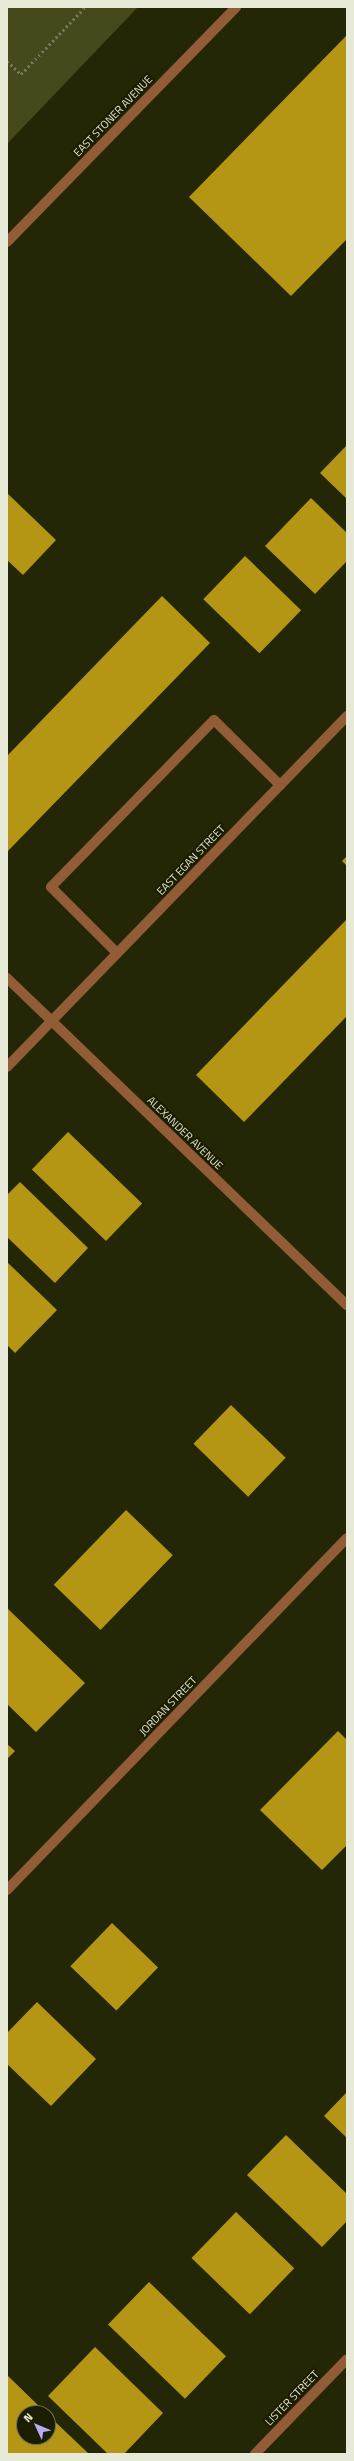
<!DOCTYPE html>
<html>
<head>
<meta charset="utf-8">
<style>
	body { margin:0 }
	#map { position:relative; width:354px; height:2461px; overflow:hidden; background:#242705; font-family:"Titillium Web",sans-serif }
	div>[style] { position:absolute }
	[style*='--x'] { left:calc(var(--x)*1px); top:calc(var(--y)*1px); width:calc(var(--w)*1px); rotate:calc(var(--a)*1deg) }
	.green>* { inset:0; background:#45491b }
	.building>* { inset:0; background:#b59614; transform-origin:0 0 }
	.path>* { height:2.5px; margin-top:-1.25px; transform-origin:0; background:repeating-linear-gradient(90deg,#797c61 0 2px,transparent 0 5px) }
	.minor>* { height:10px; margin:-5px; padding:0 5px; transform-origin:5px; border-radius:5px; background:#925c37 }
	span { translate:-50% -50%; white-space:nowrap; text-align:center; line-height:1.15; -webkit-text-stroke:4px #1b1d00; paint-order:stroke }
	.street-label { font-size:11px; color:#e6e9d5 }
	.frame { position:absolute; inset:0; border:8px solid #e6e9d5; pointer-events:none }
	.north { position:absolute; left:16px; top:2405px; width:40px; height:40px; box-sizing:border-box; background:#1b1d00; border:1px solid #6c6f55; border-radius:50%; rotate:314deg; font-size:11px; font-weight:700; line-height:16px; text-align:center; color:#e6e9d5 }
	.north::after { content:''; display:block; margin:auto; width:14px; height:18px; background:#bbaaf6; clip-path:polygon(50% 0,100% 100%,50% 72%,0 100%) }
</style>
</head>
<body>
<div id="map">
	<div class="green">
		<i style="clip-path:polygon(7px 7px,138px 7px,7px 144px)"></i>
	</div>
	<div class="building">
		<i style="clip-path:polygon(347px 35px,347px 239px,291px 296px,189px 197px)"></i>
		<i style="clip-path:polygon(347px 445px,347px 499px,320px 473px)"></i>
		<i style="clip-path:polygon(7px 493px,56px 540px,23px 575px,7px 560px)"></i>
		<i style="clip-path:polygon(311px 498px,347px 533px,347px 561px,315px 594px,265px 546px)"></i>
		<i style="left:245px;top:556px;width:78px;height:60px;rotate:44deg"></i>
		<i style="clip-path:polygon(162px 596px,210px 643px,7px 852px,7px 756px)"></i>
		<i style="clip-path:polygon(347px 856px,347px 866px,342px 861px)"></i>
		<i style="clip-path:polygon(347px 919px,347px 1016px,244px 1122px,196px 1075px)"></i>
		<i style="left:68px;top:1132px;width:103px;height:52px;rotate:44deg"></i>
		<i style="clip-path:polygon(20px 1182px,88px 1248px,55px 1283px,7px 1237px,7px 1195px)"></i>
		<i style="clip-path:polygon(7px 1262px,57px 1310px,15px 1353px,7px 1345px)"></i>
		<i style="left:231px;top:1405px;width:76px;height:54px;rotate:44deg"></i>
		<i style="left:126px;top:1510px;width:65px;height:104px;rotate:44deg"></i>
		<i style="clip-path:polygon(7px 1608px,85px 1683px,36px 1732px,7px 1704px)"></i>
		<i style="clip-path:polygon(338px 1731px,347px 1740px,347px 1845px,322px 1870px,260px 1810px)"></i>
		<i style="clip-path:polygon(7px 1744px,15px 1751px,7px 1759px)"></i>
		<i style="left:112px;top:1923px;width:64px;height:60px;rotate:44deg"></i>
		<i style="clip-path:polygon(37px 2002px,96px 2059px,51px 2106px,7px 2064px,7px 2033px)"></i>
		<i style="clip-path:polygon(347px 2092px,347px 2138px,324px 2116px)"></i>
		<i style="clip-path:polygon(286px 2135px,347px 2194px,347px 2221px,322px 2247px,247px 2175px)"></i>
		<i style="left:236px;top:2212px;width:81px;height:64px;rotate:44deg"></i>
		<i style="left:149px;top:2282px;width:107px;height:59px;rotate:44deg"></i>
		<i style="clip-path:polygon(95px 2347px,163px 2413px,124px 2454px,108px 2454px,48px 2396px)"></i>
		<i style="clip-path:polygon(7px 2375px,46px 2413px,24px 2413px,24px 2437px,48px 2437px,48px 2415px,89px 2454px,7px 2454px)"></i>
	</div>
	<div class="path">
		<i style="--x:7;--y:61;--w:19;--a:43"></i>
		<i style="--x:21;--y:74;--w:93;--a:-46.3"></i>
	</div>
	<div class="minor">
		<i style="--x:7;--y:242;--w:328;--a:-45.7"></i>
		<i style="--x:117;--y:953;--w:93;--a:-135"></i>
		<i style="--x:51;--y:887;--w:233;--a:-45.7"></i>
		<i style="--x:214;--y:720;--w:93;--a:44.6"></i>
		<i style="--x:7;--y:978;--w:472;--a:43.9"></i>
		<i style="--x:7;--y:1067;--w:489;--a:-45.9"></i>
		<i style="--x:7;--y:1890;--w:489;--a:-46"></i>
		<i style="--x:255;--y:2454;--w:132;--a:-45.9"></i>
	</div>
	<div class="street-label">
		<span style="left:113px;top:116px;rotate:-46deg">EAST STONER AVENUE</span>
		<span style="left:191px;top:860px;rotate:-46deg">EAST EGAN STREET</span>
		<span style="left:185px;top:1133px;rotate:44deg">ALEXANDER AVENUE</span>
		<span style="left:168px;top:1706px;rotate:-46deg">JORDAN STREET</span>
		<span style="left:292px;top:2398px;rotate:-46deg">LISTER STREET</span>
	</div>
	<div class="frame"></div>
	<div class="north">N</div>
</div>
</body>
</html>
